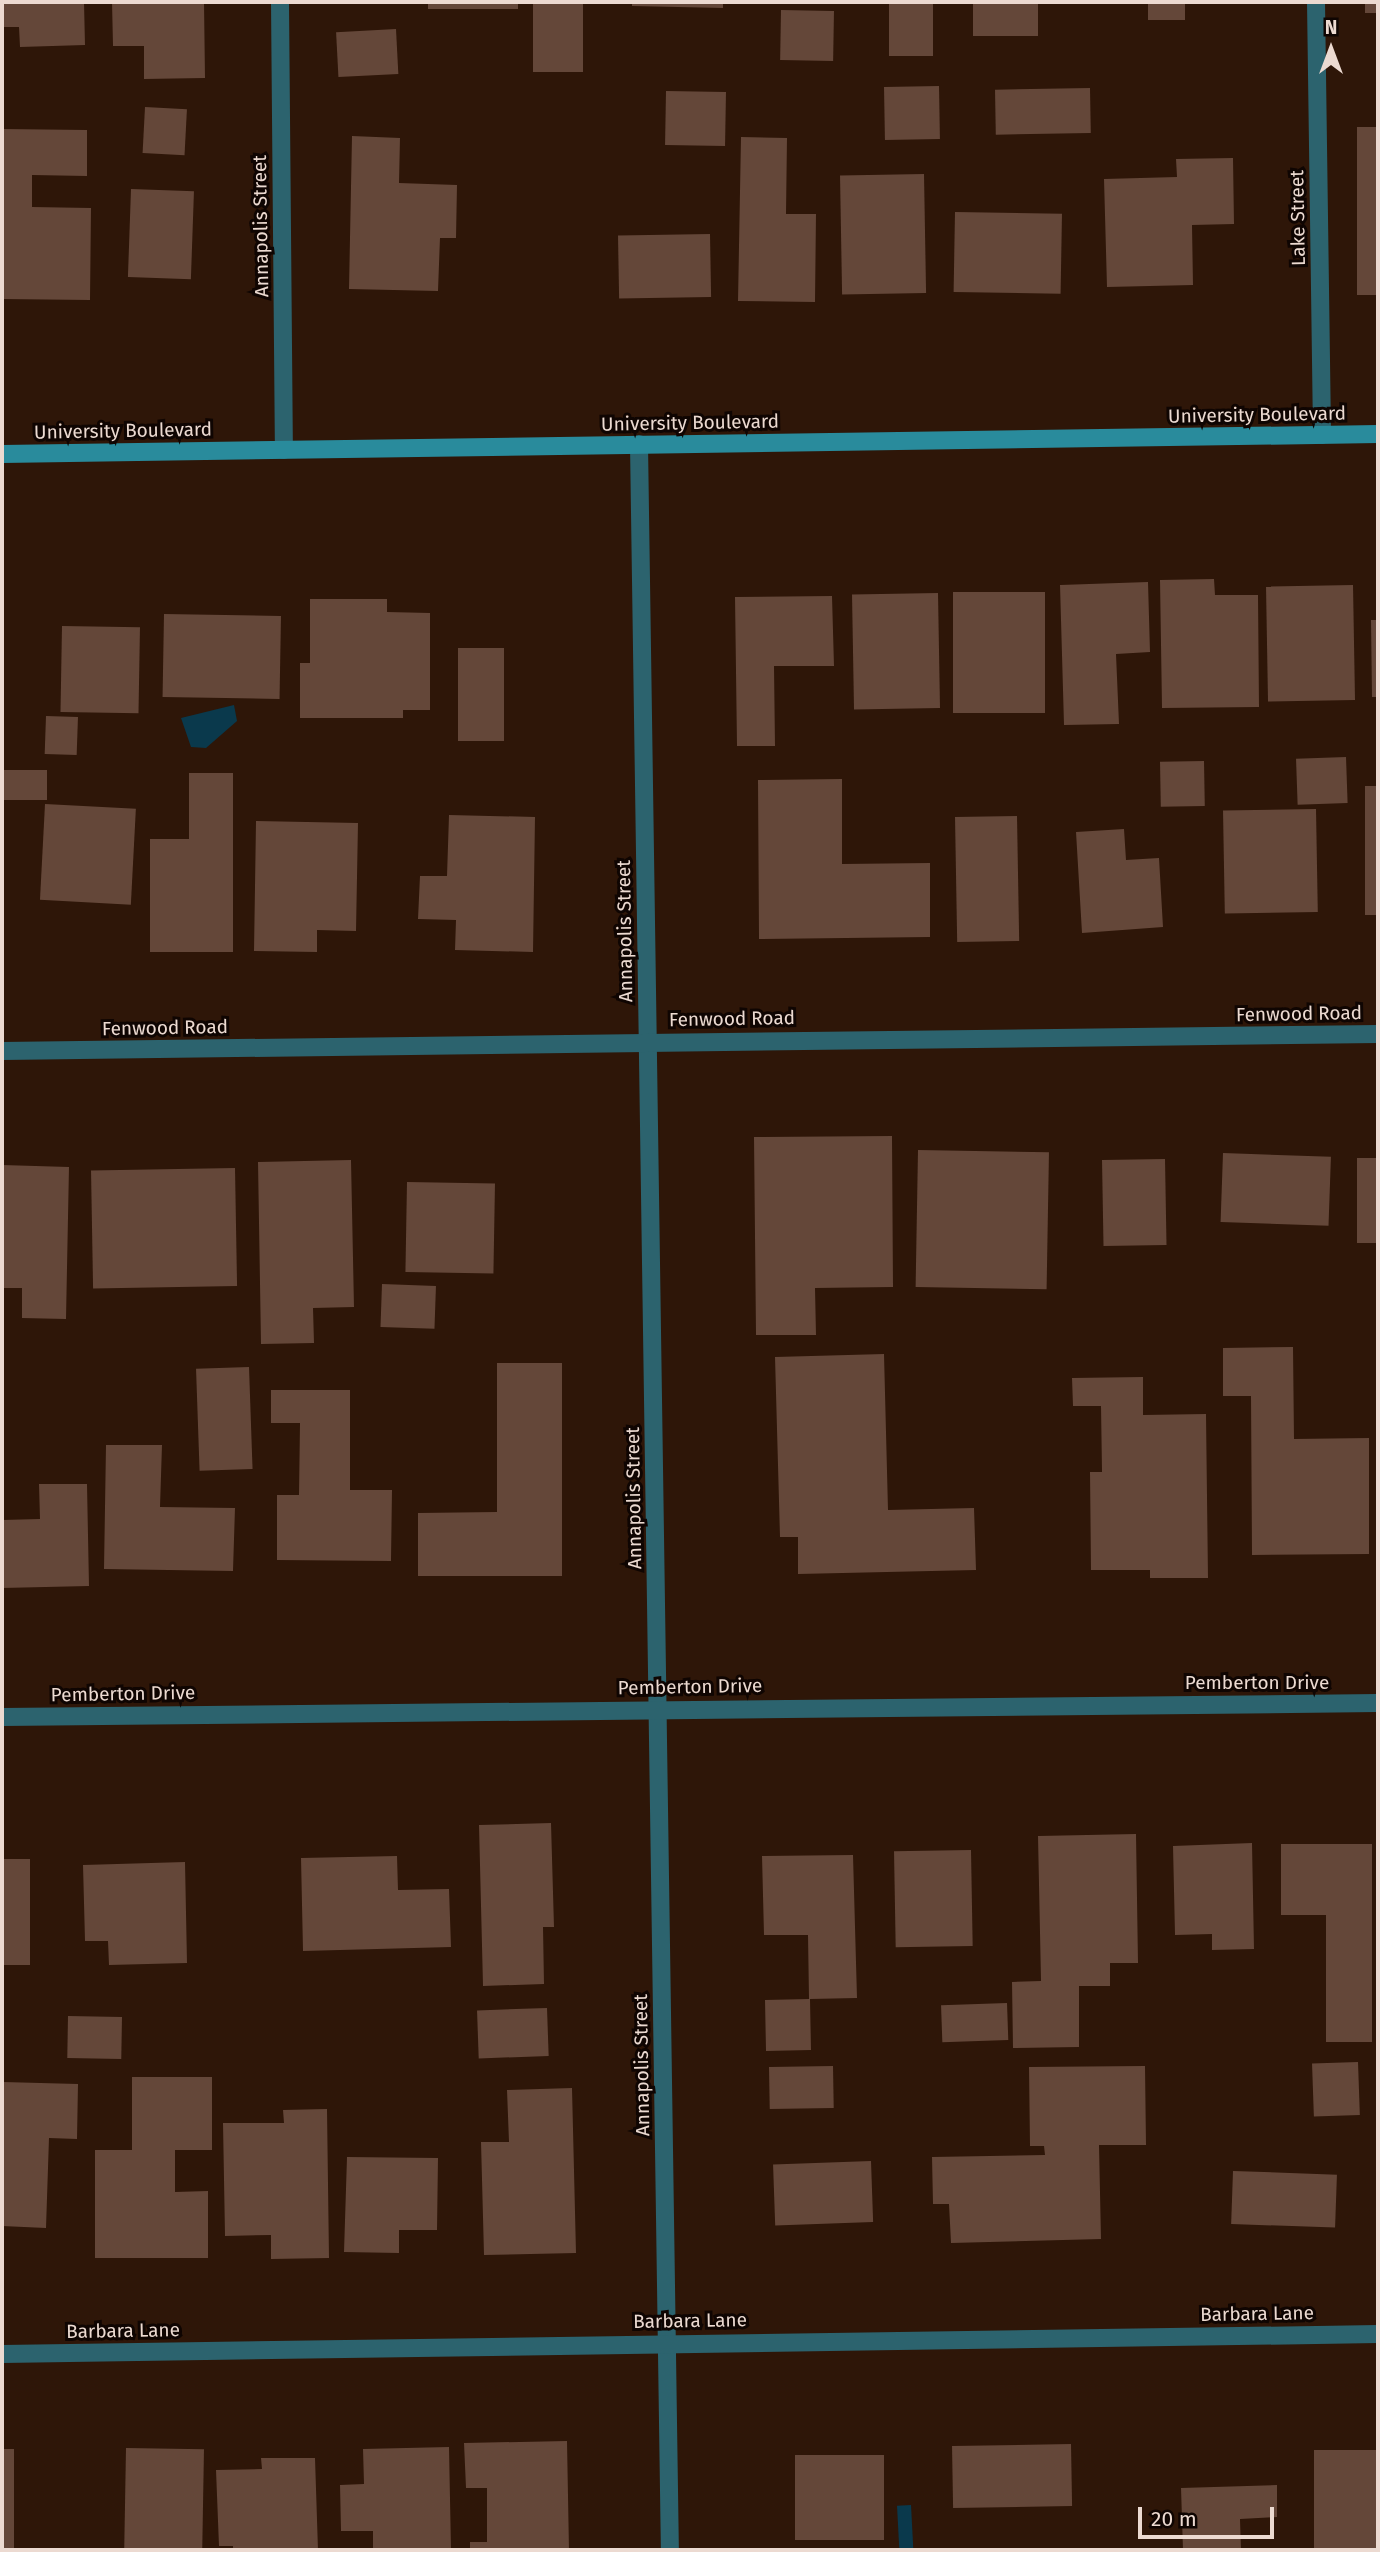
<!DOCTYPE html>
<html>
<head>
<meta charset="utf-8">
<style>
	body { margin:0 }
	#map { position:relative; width:1380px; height:2552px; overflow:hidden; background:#2e1608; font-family:"Fira Sans",sans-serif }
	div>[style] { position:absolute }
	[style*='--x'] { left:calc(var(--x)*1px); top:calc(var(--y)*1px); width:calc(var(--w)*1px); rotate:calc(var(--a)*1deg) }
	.water>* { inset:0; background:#0a394c; transform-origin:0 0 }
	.building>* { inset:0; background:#644739; transform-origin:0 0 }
	.street>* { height:18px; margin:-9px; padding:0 9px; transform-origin:9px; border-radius:9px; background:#2c636e }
	.secondary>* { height:18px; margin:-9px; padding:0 9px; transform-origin:9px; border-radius:9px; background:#298b9c }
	span { translate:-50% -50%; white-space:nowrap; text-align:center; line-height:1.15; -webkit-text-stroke:6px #0f0502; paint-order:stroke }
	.street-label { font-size:19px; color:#ecdad1 }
	.frame { position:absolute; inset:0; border:4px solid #ecdad1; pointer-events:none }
	.north { position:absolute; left:1296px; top:14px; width:70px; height:70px; -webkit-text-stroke:5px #0f0502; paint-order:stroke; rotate:0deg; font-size:19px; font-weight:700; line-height:28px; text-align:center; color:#ecdad1 }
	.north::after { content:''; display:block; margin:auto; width:24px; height:32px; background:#ecdad1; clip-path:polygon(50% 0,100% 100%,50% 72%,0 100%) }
	.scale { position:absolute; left:1138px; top:2507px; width:136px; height:32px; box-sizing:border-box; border:4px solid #ecdad1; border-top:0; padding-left:9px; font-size:21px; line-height:24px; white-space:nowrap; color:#ecdad1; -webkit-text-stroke:5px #0f0502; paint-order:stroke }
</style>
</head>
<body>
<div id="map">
	<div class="water">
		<i style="clip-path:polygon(234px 705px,237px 721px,206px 748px,191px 747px,181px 718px)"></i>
		<i style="left:911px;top:2505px;width:45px;height:14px;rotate:87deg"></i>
	</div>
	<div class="building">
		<i style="clip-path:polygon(2px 2px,84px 2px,85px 45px,20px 47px,19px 27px,2px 27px)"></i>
		<i style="clip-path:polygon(112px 2px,204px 2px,205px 78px,144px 79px,144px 46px,113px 46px)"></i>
		<i style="left:428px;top:2px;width:90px;height:7px"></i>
		<i style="left:533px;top:2px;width:50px;height:70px"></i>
		<i style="clip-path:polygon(632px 2px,723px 2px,723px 8px,632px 6px)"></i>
		<i style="left:889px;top:2px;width:44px;height:54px"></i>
		<i style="left:973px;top:2px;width:65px;height:34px"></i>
		<i style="left:1148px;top:2px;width:37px;height:18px"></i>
		<i style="left:1365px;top:2px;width:13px;height:11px"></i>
		<i style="left:781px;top:10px;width:53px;height:50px;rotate:1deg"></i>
		<i style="left:396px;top:29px;width:45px;height:60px;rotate:87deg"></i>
		<i style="left:939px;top:86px;width:53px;height:55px;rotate:89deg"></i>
		<i style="left:1090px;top:88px;width:45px;height:95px;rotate:89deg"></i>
		<i style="left:666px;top:91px;width:60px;height:54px;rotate:1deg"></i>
		<i style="left:145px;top:107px;width:42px;height:46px;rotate:3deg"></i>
		<i style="left:1357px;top:127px;width:21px;height:168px"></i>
		<i style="clip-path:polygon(2px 129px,87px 130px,87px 176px,32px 175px,32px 207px,91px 208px,90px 300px,2px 299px)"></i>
		<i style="clip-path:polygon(352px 136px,400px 138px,399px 183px,457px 185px,456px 238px,440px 238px,438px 291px,349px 289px)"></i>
		<i style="clip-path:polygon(741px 137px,787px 138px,786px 214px,816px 214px,815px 302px,738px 301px)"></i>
		<i style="clip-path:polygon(1233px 158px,1234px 224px,1192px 225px,1193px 285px,1107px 287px,1104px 179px,1177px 177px,1176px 159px)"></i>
		<i style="left:924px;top:174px;width:119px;height:84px;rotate:89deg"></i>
		<i style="left:131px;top:189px;width:63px;height:88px;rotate:2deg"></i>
		<i style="left:955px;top:212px;width:107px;height:80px;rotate:1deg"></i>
		<i style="left:710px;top:234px;width:63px;height:92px;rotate:89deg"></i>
		<i style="clip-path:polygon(1214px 579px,1215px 595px,1258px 595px,1259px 707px,1162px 708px,1160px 580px)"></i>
		<i style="clip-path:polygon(1148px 582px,1150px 652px,1116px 654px,1119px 724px,1064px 725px,1060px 585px)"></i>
		<i style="left:1353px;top:585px;width:115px;height:87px;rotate:89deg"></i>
		<i style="left:1045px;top:592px;width:121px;height:92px;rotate:90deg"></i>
		<i style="left:938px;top:593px;width:115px;height:86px;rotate:89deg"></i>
		<i style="clip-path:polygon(832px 596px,834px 666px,774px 666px,775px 746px,737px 746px,735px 597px)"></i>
		<i style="clip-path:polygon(310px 599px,387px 599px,387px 612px,430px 613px,430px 710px,403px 710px,403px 718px,300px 718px,300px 663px,310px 663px)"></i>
		<i style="left:164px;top:614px;width:117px;height:83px;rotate:1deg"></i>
		<i style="clip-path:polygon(1371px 620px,1378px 620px,1378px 697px,1372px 697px)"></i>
		<i style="left:62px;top:626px;width:78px;height:86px;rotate:1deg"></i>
		<i style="left:458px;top:648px;width:46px;height:93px"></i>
		<i style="left:46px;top:716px;width:32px;height:38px;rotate:2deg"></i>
		<i style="left:1346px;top:757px;width:46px;height:50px;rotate:88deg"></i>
		<i style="left:1204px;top:761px;width:45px;height:44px;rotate:89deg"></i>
		<i style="left:47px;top:770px;width:30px;height:45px;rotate:90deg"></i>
		<i style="clip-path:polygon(189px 773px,233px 773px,233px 952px,150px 952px,150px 839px,189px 839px)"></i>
		<i style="clip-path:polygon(842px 779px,842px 864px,930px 863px,930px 937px,759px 939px,758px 780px)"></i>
		<i style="left:1365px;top:786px;width:13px;height:129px"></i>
		<i style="left:45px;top:804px;width:91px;height:96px;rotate:3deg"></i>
		<i style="left:1316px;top:809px;width:103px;height:93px;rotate:89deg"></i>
		<i style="clip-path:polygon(449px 815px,535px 817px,533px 952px,455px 950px,456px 920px,418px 919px,420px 876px,447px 876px)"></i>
		<i style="left:1017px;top:816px;width:125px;height:62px;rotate:89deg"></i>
		<i style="clip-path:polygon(256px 821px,358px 823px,356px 931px,317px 930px,317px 952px,254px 951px)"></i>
		<i style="clip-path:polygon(1124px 829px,1126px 860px,1159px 858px,1163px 927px,1082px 933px,1076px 832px)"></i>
		<i style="clip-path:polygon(892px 1136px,893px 1287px,815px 1288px,816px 1335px,756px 1335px,754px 1137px)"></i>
		<i style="left:918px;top:1150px;width:131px;height:137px;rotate:1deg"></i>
		<i style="left:1223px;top:1153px;width:108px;height:69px;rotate:2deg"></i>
		<i style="left:1378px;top:1158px;width:85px;height:21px;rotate:90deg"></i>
		<i style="left:1165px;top:1159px;width:86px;height:63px;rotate:89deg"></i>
		<i style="clip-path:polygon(351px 1160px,354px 1307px,313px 1308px,314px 1343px,261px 1344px,258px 1162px)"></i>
		<i style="clip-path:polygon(2px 1165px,69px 1167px,66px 1319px,22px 1318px,22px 1288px,2px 1288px)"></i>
		<i style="left:235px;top:1168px;width:118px;height:144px;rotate:89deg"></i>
		<i style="left:407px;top:1182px;width:88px;height:90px;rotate:1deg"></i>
		<i style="left:382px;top:1284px;width:54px;height:43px;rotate:2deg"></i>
		<i style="clip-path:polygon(1293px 1347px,1294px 1439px,1369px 1438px,1369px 1554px,1252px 1555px,1251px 1396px,1223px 1396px,1223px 1348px)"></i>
		<i style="clip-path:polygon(884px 1354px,888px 1510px,974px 1508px,976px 1570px,798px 1574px,798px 1537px,780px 1537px,775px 1357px)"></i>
		<i style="clip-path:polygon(497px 1363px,562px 1363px,562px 1576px,418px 1576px,418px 1513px,497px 1512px)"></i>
		<i style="left:249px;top:1367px;width:102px;height:53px;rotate:88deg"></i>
		<i style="clip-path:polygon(1143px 1377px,1143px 1415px,1206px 1414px,1208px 1578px,1150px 1578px,1150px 1570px,1091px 1570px,1090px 1472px,1102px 1472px,1101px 1406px,1073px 1406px,1072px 1378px)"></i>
		<i style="clip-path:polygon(271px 1390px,350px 1390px,350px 1490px,392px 1490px,391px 1561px,277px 1560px,277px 1495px,299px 1495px,300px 1423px,271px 1423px)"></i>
		<i style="clip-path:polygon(106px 1445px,162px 1445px,160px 1507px,235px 1508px,233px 1571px,104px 1569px)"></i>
		<i style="clip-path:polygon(39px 1484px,87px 1484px,89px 1586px,2px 1588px,2px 1520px,40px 1519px)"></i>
		<i style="clip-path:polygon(551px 1823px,554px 1927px,543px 1927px,544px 1984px,483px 1986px,479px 1825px)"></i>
		<i style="clip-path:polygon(1136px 1834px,1138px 1963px,1110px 1963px,1110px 1986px,1079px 1986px,1079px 2047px,1013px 2048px,1012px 1982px,1041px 1981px,1038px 1836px)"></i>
		<i style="clip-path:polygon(1252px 1843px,1254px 1949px,1212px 1950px,1212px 1934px,1175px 1935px,1173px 1846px)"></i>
		<i style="clip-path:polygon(1281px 1844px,1372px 1844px,1372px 2042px,1326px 2042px,1326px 1915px,1281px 1915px)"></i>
		<i style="left:971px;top:1850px;width:96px;height:77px;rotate:89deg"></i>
		<i style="clip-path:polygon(853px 1855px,857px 1998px,810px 1999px,811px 2050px,766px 2051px,765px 2000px,809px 1999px,808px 1935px,764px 1935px,762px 1856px)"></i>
		<i style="clip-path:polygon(397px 1856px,398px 1890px,449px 1889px,451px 1947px,303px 1951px,301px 1858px)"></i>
		<i style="left:2px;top:1859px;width:28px;height:106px"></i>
		<i style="clip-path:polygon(185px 1862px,187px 1963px,109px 1965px,108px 1941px,85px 1941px,83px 1865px)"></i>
		<i style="left:1007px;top:2003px;width:37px;height:66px;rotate:88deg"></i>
		<i style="left:547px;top:2008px;width:48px;height:70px;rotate:88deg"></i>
		<i style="left:68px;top:2016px;width:54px;height:42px;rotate:1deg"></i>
		<i style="left:1358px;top:2062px;width:53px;height:46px;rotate:88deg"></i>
		<i style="left:833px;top:2066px;width:42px;height:64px;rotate:89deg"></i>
		<i style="clip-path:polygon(1145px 2066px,1146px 2145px,1099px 2145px,1101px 2239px,951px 2243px,949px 2204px,933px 2204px,932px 2157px,1045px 2155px,1044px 2146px,1030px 2146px,1029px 2067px)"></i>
		<i style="clip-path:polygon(132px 2077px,212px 2077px,212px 2150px,175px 2150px,175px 2192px,208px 2191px,208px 2258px,95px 2258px,95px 2150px,132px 2150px)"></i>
		<i style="clip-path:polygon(3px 2082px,78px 2084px,77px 2139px,49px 2138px,46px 2228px,2px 2226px)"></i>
		<i style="clip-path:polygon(572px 2088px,576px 2253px,484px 2255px,481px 2142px,509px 2142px,507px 2090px)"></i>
		<i style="clip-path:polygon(327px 2109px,329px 2258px,271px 2259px,271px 2235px,225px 2236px,223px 2123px,284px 2123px,283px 2110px)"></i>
		<i style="clip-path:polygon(347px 2157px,438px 2158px,437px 2230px,399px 2230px,399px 2253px,344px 2252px)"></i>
		<i style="left:871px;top:2161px;width:61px;height:98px;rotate:88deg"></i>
		<i style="left:1233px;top:2171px;width:104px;height:53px;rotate:2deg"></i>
		<i style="clip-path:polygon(567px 2441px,569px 2550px,470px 2550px,470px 2542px,487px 2542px,487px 2488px,466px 2488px,464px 2443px)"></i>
		<i style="left:1071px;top:2444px;width:62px;height:119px;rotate:89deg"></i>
		<i style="clip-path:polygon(449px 2447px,451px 2550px,373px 2550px,373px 2531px,341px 2531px,340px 2485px,364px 2484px,363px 2449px)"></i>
		<i style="left:126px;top:2448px;width:78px;height:102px;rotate:1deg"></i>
		<i style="left:2px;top:2449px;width:12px;height:101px"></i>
		<i style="left:1378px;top:2450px;width:100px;height:64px;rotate:90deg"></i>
		<i style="left:795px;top:2455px;width:89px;height:85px"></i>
		<i style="clip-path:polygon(261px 2458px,315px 2458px,318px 2550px,233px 2550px,233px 2546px,219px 2546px,216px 2470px,262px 2469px)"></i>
		<i style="clip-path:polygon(1277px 2485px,1277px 2517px,1240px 2519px,1241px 2550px,1183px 2550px,1181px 2488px)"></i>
	</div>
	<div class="street">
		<i style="--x:280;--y:2;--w:448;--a:89.5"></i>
		<i style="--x:1316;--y:2;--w:433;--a:89.2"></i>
		<i style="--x:639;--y:444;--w:2106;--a:89.16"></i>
		<i style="--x:2;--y:1051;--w:1376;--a:-0.71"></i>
		<i style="--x:2;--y:1717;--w:1376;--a:-0.58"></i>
		<i style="--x:2;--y:2354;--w:1376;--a:-0.83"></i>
	</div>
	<div class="secondary">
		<i style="--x:2;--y:454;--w:1376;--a:-0.83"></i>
	</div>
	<div class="street-label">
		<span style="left:1298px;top:218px;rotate:-91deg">Lake Street</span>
		<span style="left:261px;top:226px;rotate:-91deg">Annapolis Street</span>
		<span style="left:1257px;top:415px;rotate:-1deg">University Boulevard</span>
		<span style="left:690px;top:423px;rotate:-1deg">University Boulevard</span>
		<span style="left:123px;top:431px;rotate:-1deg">University Boulevard</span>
		<span style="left:625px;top:931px;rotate:-91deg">Annapolis Street</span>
		<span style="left:1299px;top:1014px;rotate:-1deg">Fenwood Road</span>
		<span style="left:732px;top:1019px;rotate:-1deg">Fenwood Road</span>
		<span style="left:165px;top:1028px;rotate:-1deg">Fenwood Road</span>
		<span style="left:634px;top:1498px;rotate:-91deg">Annapolis Street</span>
		<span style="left:1257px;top:1683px">Pemberton Drive</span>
		<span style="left:690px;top:1687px;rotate:-1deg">Pemberton Drive</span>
		<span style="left:123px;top:1694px;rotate:-1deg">Pemberton Drive</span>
		<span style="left:642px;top:2065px;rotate:-91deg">Annapolis Street</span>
		<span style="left:1257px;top:2314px;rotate:-1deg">Barbara Lane</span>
		<span style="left:690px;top:2321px;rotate:-1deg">Barbara Lane</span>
		<span style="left:123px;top:2331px;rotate:-1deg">Barbara Lane</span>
	</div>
	<div class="frame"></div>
	<div class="north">N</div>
	<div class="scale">20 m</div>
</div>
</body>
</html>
